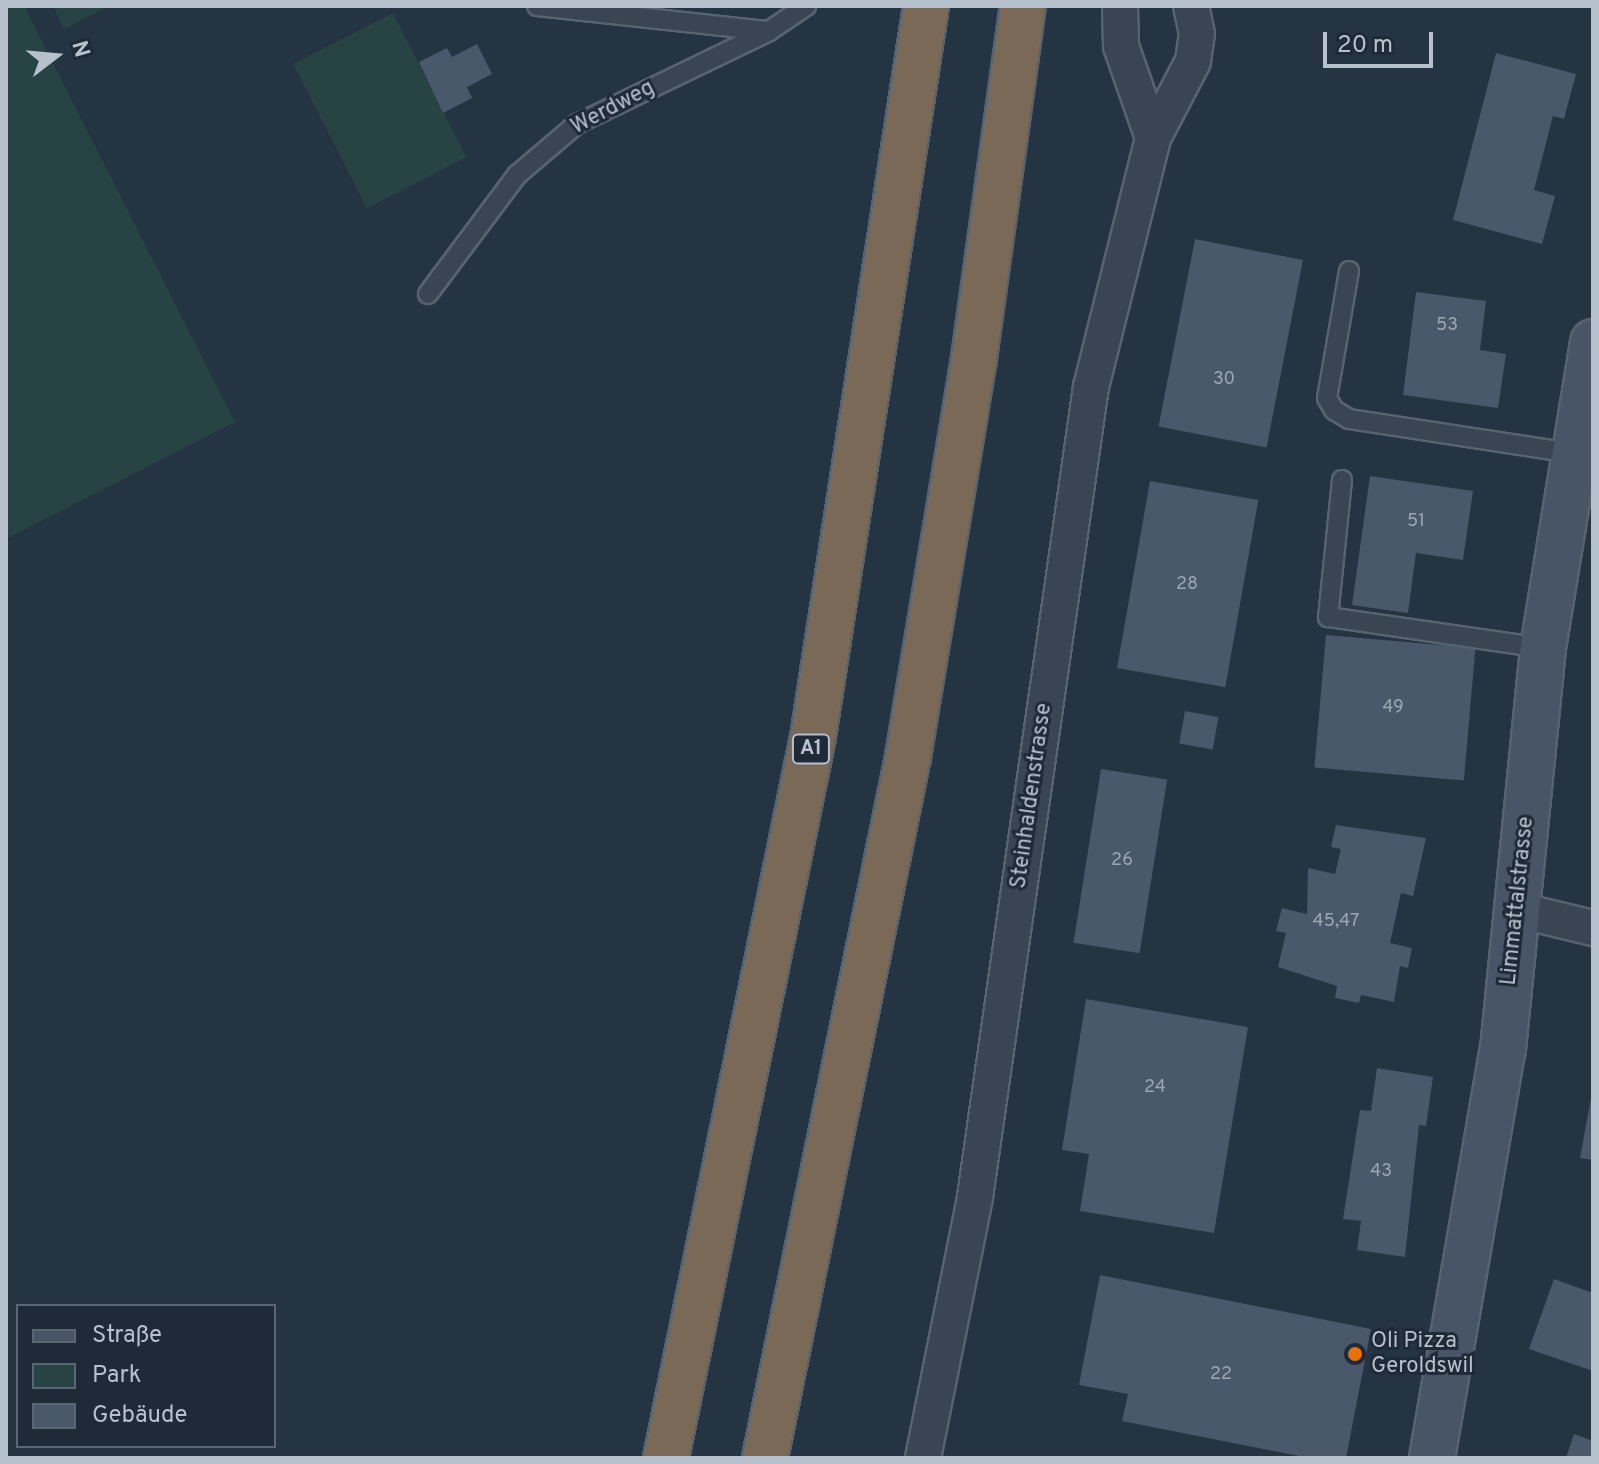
<!DOCTYPE html>
<html>
<head>
<meta charset="utf-8">
<style>
	body { margin:0 }
	#map { position:relative; width:1599px; height:1464px; overflow:hidden; background:#253443; font-family:Overpass,sans-serif }
	div>[style] { position:absolute }
	[style*='--x'] { left:calc(var(--x)*1px); top:calc(var(--y)*1px); width:calc(var(--w)*1px); rotate:calc(var(--a)*1deg) }
	.green>* { inset:0; background:#274344; transform-origin:0 0 }
	.building>* { inset:0; background:#49586a; transform-origin:0 0 }
	.roads { filter:drop-shadow(2px 0 #586370) drop-shadow(-2px 0 #586370) drop-shadow(0 2px #586370) drop-shadow(0 -2px #586370) }
	.service>* { height:18px; margin:-9px; padding:0 9px; transform-origin:9px; border-radius:9px; background:#394553 }
	.minor>* { height:34px; margin:-17px; padding:0 17px; transform-origin:17px; border-radius:17px; background:#394553 }
	.secondary>* { height:44px; margin:-22px; padding:0 22px; transform-origin:22px; border-radius:22px; background:#475566 }
	.motorway>* { height:44px; margin:-22px; padding:0 22px; transform-origin:22px; border-radius:22px; background:#796956 }
	.dots>* { width:22px; height:22px; translate:-50% -50%; box-sizing:border-box; border:4px solid #1e2a38; border-radius:50% }
	span { translate:-50% -50%; white-space:nowrap; text-align:center; line-height:1.15; -webkit-text-stroke:6px #1e2a38; paint-order:stroke }
	.number-label { font-size:18px; color:#9ca6b4 }
	.number-label span { -webkit-text-stroke-width:0 }
	.shield-label span { padding:2px 6px; background:#1e2a38; border:2px solid; border-radius:6px; -webkit-text-stroke-width:0 }
	.shield-label { font-size:20px; color:#b7c0cd; font-weight:700 }
	.street-label { font-size:22px; color:#b7c0cd }
	.poi-label { font-size:22px; color:#b7c0cd }
	.left { translate:0 -50%; text-align:left }
	.frame { position:absolute; inset:0; border:8px solid #b7c0cd; pointer-events:none }
	.legend { position:absolute; left:16px; top:1304px; width:260px; height:144px; box-sizing:border-box; background:#1e2a38; border:2px solid #5b6674; margin:0; padding:10px 14px; list-style:none; font-size:24px; color:#b7c0cd }
	.legend li { display:flex; align-items:center; gap:16px; height:40px }
	.legend b { width:40px; border:2px solid #5b6674 }
	.north { position:absolute; left:16px; top:16px; width:80px; height:80px; -webkit-text-stroke:6px #1e2a38; paint-order:stroke; rotate:74deg; font-size:22px; font-weight:700; line-height:32px; text-align:center; color:#b7c0cd }
	.north::after { content:''; display:block; margin:auto; width:28px; height:36px; background:#b7c0cd; clip-path:polygon(50% 0,100% 100%,50% 72%,0 100%) }
	.scale { position:absolute; left:1323px; top:32px; width:110px; height:36px; box-sizing:border-box; border:4px solid #b7c0cd; border-top:0; padding-left:10px; font-size:24px; line-height:28px; white-space:nowrap; color:#b7c0cd; -webkit-text-stroke:6px #1e2a38; paint-order:stroke }
</style>
</head>
<body>
<div id="map">
	<div class="green">
		<i style="clip-path:polygon(6px 6px,24px 6px,235px 422px,6px 539px)"></i>
		<i style="clip-path:polygon(53px 6px,109px 6px,64px 29px)"></i>
		<i style="left:393px;top:13px;width:162px;height:112px;rotate:63deg"></i>
	</div>
	<div class="building">
		<i style="clip-path:polygon(477px 44px,492px 74px,467px 87px,472px 98px,443px 113px,419px 62px,447px 48px,452px 57px)"></i>
		<i style="clip-path:polygon(1496px 53px,1576px 74px,1564px 119px,1553px 116px,1534px 190px,1555px 196px,1542px 244px,1453px 220px)"></i>
		<i style="left:1195px;top:239px;width:110px;height:191px;rotate:11deg"></i>
		<i style="clip-path:polygon(1416px 292px,1486px 301px,1480px 350px,1506px 354px,1498px 408px,1403px 395px)"></i>
		<i style="clip-path:polygon(1370px 476px,1473px 491px,1463px 560px,1416px 553px,1408px 613px,1352px 605px)"></i>
		<i style="left:1150px;top:481px;width:110px;height:190px;rotate:10deg"></i>
		<i style="left:1326px;top:635px;width:150px;height:133px;rotate:5deg"></i>
		<i style="left:1185px;top:711px;width:34px;height:33px;rotate:10deg"></i>
		<i style="left:1101px;top:769px;width:67px;height:176px;rotate:9deg"></i>
		<i style="clip-path:polygon(1336px 825px,1426px 838px,1413px 896px,1401px 893px,1390px 943px,1412px 948px,1408px 968px,1400px 966px,1394px 1002px,1361px 995px,1359px 1003px,1335px 998px,1337px 986px,1278px 967px,1286px 933px,1276px 931px,1282px 908px,1307px 914px,1308px 868px,1335px 874px,1341px 849px,1331px 847px)"></i>
		<i style="clip-path:polygon(1086px 999px,1248px 1027px,1214px 1233px,1080px 1211px,1089px 1154px,1062px 1150px)"></i>
		<i style="clip-path:polygon(1377px 1068px,1433px 1077px,1426px 1126px,1419px 1125px,1405px 1257px,1357px 1250px,1361px 1221px,1343px 1219px,1360px 1110px,1371px 1111px)"></i>
		<i style="clip-path:polygon(1591px 1098px,1593px 1098px,1593px 1160px,1580px 1158px)"></i>
		<i style="clip-path:polygon(1100px 1275px,1371px 1329px,1346px 1458px,1309px 1458px,1122px 1421px,1128px 1394px,1079px 1385px)"></i>
		<i style="clip-path:polygon(1554px 1279px,1593px 1293px,1593px 1371px,1529px 1349px)"></i>
		<i style="clip-path:polygon(1574px 1434px,1593px 1441px,1593px 1458px,1566px 1458px)"></i>
	</div>
	<div class="roads">
		<div class="service">
			<i style="--x:537;--y:6;--w:233;--a:6.2"></i>
			<i style="--x:1349;--y:271;--w:129;--a:99.8"></i>
			<i style="--x:1327;--y:398;--w:14;--a:60"></i>
			<i style="--x:1334;--y:410;--w:17;--a:31"></i>
			<i style="--x:1349;--y:419;--w:225;--a:8.7"></i>
			<i style="--x:428;--y:294;--w:149;--a:-53.2"></i>
			<i style="--x:517;--y:175;--w:79;--a:-40.4"></i>
			<i style="--x:577;--y:124;--w:213;--a:-25.8"></i>
			<i style="--x:769;--y:31;--w:45;--a:-34"></i>
			<i style="--x:1342;--y:480;--w:138;--a:95.8"></i>
			<i style="--x:1328;--y:617;--w:217;--a:8.2"></i>
		</div>
		<div class="minor">
			<i style="--x:1120;--y:6;--w:40;--a:88.6"></i>
			<i style="--x:1121;--y:46;--w:97;--a:70.8"></i>
			<i style="--x:1518;--y:910;--w:77;--a:13.5"></i>
			<i style="--x:923;--y:1458;--w:266;--a:-78.7"></i>
			<i style="--x:975;--y:1197;--w:818;--a:-81.85"></i>
			<i style="--x:1091;--y:387;--w:257;--a:-76"></i>
			<i style="--x:1153;--y:138;--w:87;--a:-62.5"></i>
			<i style="--x:1193;--y:61;--w:27;--a:-82"></i>
			<i style="--x:1197;--y:34;--w:29;--a:-102"></i>
		</div>
		<div class="secondary">
			<i style="--x:1432;--y:1458;--w:415;--a:-80.2"></i>
			<i style="--x:1503;--y:1049;--w:403;--a:-84.3"></i>
			<i style="--x:1543;--y:648;--w:310;--a:-80.7"></i>
		</div>
		<div class="motorway">
			<i style="--x:666;--y:1458;--w:736;--a:-78.48"></i>
			<i style="--x:813;--y:737;--w:740;--a:-81.21"></i>
			<i style="--x:765;--y:1458;--w:715;--a:-78.47"></i>
			<i style="--x:908;--y:757;--w:404;--a:-80.6"></i>
			<i style="--x:974;--y:358;--w:355;--a:-82.1"></i>
		</div>
	</div>
	<div class="dots">
		<i style="left:1355px;top:1354px;background:#e8710a"></i>
	</div>
	<div class="number-label">
		<span style="left:1447px;top:326px">53</span>
		<span style="left:1224px;top:380px">30</span>
		<span style="left:1416px;top:522px">51</span>
		<span style="left:1187px;top:585px">28</span>
		<span style="left:1393px;top:708px">49</span>
		<span style="left:1122px;top:861px">26</span>
		<span style="left:1336px;top:922px">45,47</span>
		<span style="left:1155px;top:1088px">24</span>
		<span style="left:1381px;top:1172px">43</span>
		<span style="left:1221px;top:1375px">22</span>
	</div>
	<div class="shield-label">
		<span style="left:811px;top:749px">A1</span>
	</div>
	<div class="street-label">
		<span style="left:613px;top:108px;rotate:-28deg">Werdweg</span>
		<span style="left:1032px;top:796px;rotate:-82deg">Steinhaldenstrasse</span>
		<span style="left:1518px;top:901px;rotate:-84deg">Limmattalstrasse</span>
	</div>
	<div class="poi-label">
		<span class="left" style="left:1371px;top:1354px">Oli Pizza<br>Geroldswil</span>
	</div>
	<div class="frame"></div>
	<ul class="legend">
	<li><b style="height:10px;background:#475566"></b>Straße</li>
	<li><b style="height:22px;background:#274344"></b>Park</li>
	<li><b style="height:22px;background:#49586a"></b>Gebäude</li>
	</ul>
	<div class="north">N</div>
	<div class="scale">20 m</div>
</div>
</body>
</html>
